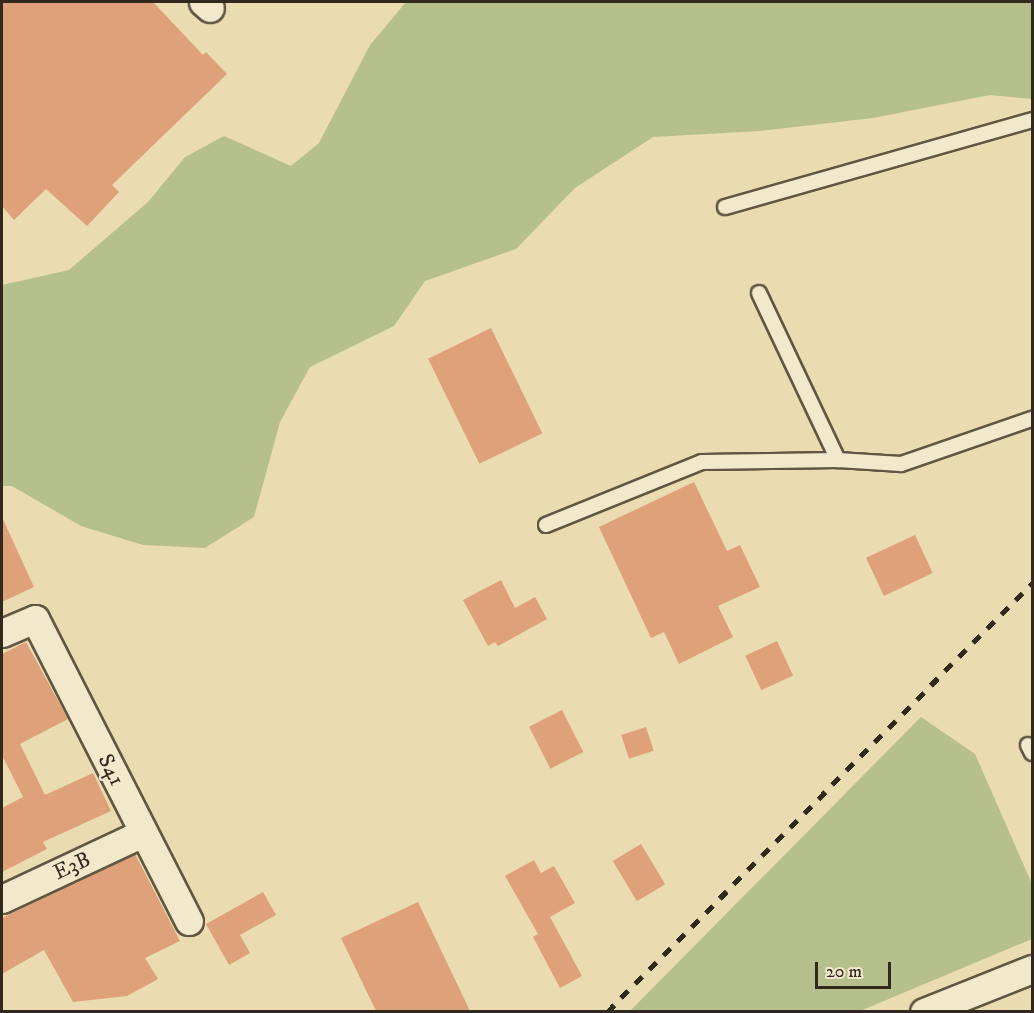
<!DOCTYPE html>
<html>
<head>
<meta charset="utf-8">
<style>
	body { margin:0 }
	#map { position:relative; width:1034px; height:1013px; overflow:hidden; background:#ebdbb0; font-family:"IM FELL DW Pica",serif }
	div>[style] { position:absolute }
	[style*='--x'] { left:calc(var(--x)*1px); top:calc(var(--y)*1px); width:calc(var(--w)*1px); rotate:calc(var(--a)*1deg) }
	.green>* { inset:0; background:#b6c08c }
	.building>* { inset:0; background:#dea17a; transform-origin:0 0 }
	.roads { filter:drop-shadow(2px 0 #605642) drop-shadow(-2px 0 #605642) drop-shadow(0 2px #605642) drop-shadow(0 -2px #605642) }
	.service>* { height:14px; margin:-7px; padding:0 7px; transform-origin:7px; border-radius:7px; background:#f2e8cc }
	.minor>* { height:27px; margin:-13.5px; padding:0 13.5px; transform-origin:13.5px; border-radius:13.5px; background:#f2e8cc }
	.rail>* { height:4.5px; margin-top:-2.25px; transform-origin:0; background:repeating-linear-gradient(90deg,#32291e 0 10px,transparent 0 20px) }
	span { translate:-50% -50%; white-space:nowrap; text-align:center; line-height:1.15; -webkit-text-stroke:4.5px #f2e8cc; paint-order:stroke }
	.street-label { font-size:22px; color:#32291e }
	.frame { position:absolute; inset:0; border:3px solid #32291e; pointer-events:none }
	.scale { position:absolute; left:815px; top:962px; width:76px; height:27px; box-sizing:border-box; border:3px solid #32291e; border-top:0; padding-left:8px; font-size:18px; line-height:21px; white-space:nowrap; color:#32291e; -webkit-text-stroke:4px #f2e8cc; paint-order:stroke }
</style>
</head>
<body>
<div id="map">
	<div class="green">
		<i style="clip-path:polygon(406px 2px,1032px 2px,1032px 99px,990px 95px,873px 118px,760px 131px,653px 137px,575px 188px,516px 249px,425px 281px,394px 326px,310px 367px,280px 422px,254px 517px,205px 548px,143px 545px,81px 526px,12px 486px,2px 486px,2px 285px,69px 270px,148px 202px,185px 157px,224px 136px,291px 166px,319px 143px,370px 45px)"></i>
		<i style="clip-path:polygon(921px 717px,975px 754px,1032px 884px,1032px 939px,860px 1011px,630px 1011px)"></i>
	</div>
	<div class="building">
		<i style="clip-path:polygon(2px 2px,153px 2px,203px 55px,206px 52px,227px 74px,112px 185px,119px 192px,87px 226px,46px 189px,14px 220px,2px 206px)"></i>
		<i style="left:491px;top:328px;width:117px;height:70px;rotate:64deg"></i>
		<i style="clip-path:polygon(694px 482px,727px 551px,740px 545px,760px 587px,718px 606px,733px 637px,679px 664px,664px 632px,651px 638px,599px 527px)"></i>
		<i style="clip-path:polygon(2px 517px,34px 587px,2px 602px)"></i>
		<i style="left:915px;top:535px;width:42px;height:54px;rotate:65deg"></i>
		<i style="clip-path:polygon(501px 580px,515px 608px,535px 597px,547px 619px,498px 646px,495px 642px,488px 646px,463px 600px)"></i>
		<i style="left:777px;top:641px;width:38px;height:35px;rotate:65deg"></i>
		<i style="clip-path:polygon(26px 642px,68px 719px,20px 744px,45px 795px,93px 773px,111px 811px,43px 842px,47px 849px,2px 872px,2px 808px,23px 797px,2px 755px,2px 654px)"></i>
		<i style="left:562px;top:710px;width:47px;height:37px;rotate:63deg"></i>
		<i style="left:646px;top:727px;width:25px;height:26px;rotate:72deg"></i>
		<i style="left:641px;top:844px;width:47px;height:33px;rotate:59deg"></i>
		<i style="clip-path:polygon(135px 854px,180px 941px,145px 958px,158px 979px,127px 996px,73px 1002px,44px 950px,2px 974px,2px 918px)"></i>
		<i style="clip-path:polygon(534px 860px,541px 873px,554px 866px,575px 903px,550px 917px,582px 976px,560px 988px,533px 937px,538px 934px,505px 876px)"></i>
		<i style="clip-path:polygon(263px 892px,276px 915px,240px 935px,250px 953px,229px 965px,206px 924px)"></i>
		<i style="clip-path:polygon(418px 902px,470px 1011px,376px 1011px,341px 938px)"></i>
	</div>
	<div class="roads">
		<div class="service">
			<i style="--x:725;--y:207;--w:319;--a:-15.8"></i>
			<i style="--x:759;--y:293;--w:185;--a:64.7"></i>
			<i style="--x:546;--y:525;--w:168;--a:-22"></i>
			<i style="--x:702;--y:462;--w:136;--a:-0.8"></i>
			<i style="--x:838;--y:460;--w:63;--a:3.6"></i>
			<i style="--x:901;--y:464;--w:139;--a:-19"></i>
			<i style="--x:1028;--y:745;--w:9;--a:63"></i>
		</div>
		<div class="minor">
			<i style="--x:203;--y:2;--w:9;--a:41"></i>
			<i style="--x:2;--y:633;--w:36;--a:-23"></i>
			<i style="--x:35;--y:619;--w:339;--a:63"></i>
			<i style="--x:2;--y:899;--w:156;--a:-25.1"></i>
			<i style="--x:924;--y:1012;--w:116;--a:-21.7"></i>
		</div>
	</div>
	<div class="rail">
		<i style="--x:607;--y:1012;--w:604;--a:-45.27"></i>
	</div>
	<div class="street-label">
		<span style="left:111px;top:770px;rotate:63deg">S41</span>
		<span style="left:72px;top:866px;rotate:-25deg">E3B</span>
	</div>
	<div class="frame"></div>
	<div class="scale">20 m</div>
</div>
</body>
</html>
